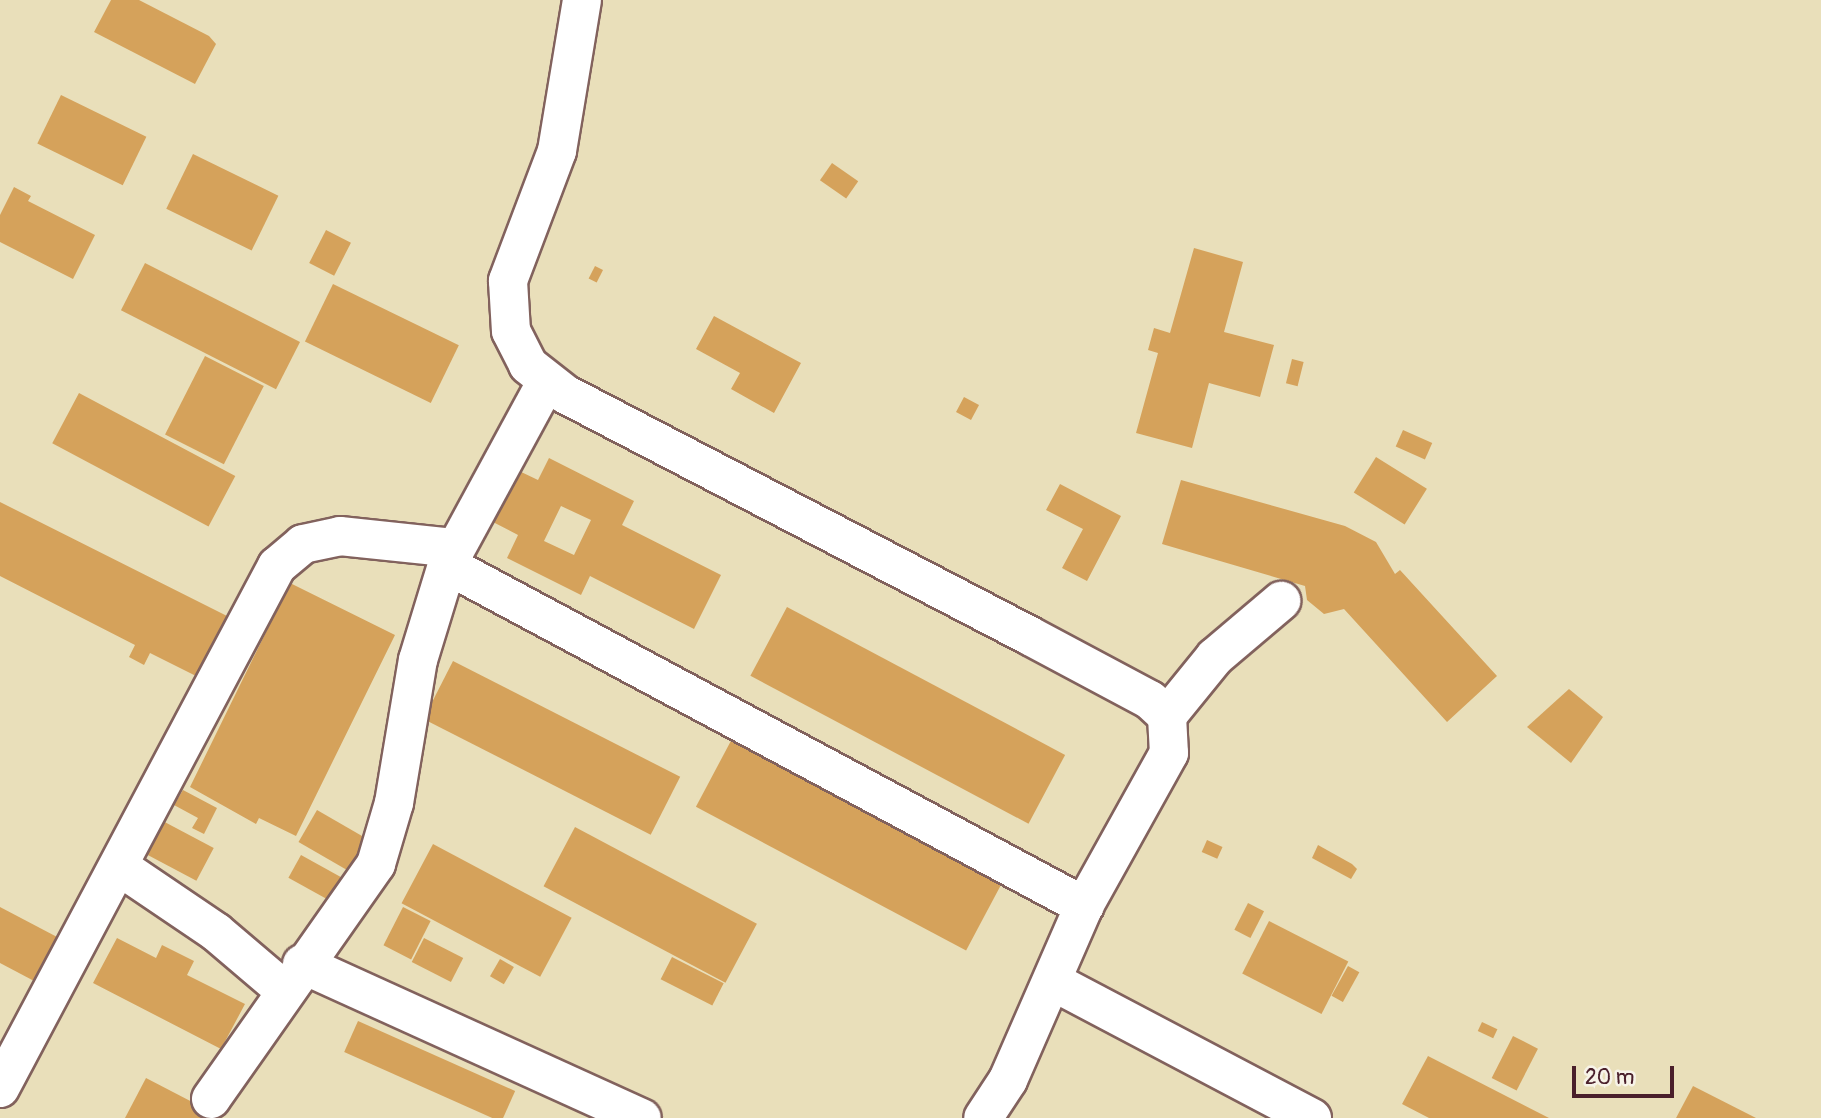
<!DOCTYPE html>
<html>
<head>
<meta charset="utf-8">
<style>
	body { margin:0 }
	#map { position:relative; width:1821px; height:1118px; overflow:hidden; background:#e9dfba; font-family:Pangolin,sans-serif }
	div>[style] { position:absolute }
	[style*='--x'] { left:calc(var(--x)*1px); top:calc(var(--y)*1px); width:calc(var(--w)*1px); rotate:calc(var(--a)*1deg) }
	.building>* { inset:0; background:#d5a25b; transform-origin:0 0 }
	.roads { filter:drop-shadow(2px 0 #82625d) drop-shadow(-2px 0 #82625d) drop-shadow(0 2px #82625d) drop-shadow(0 -2px #82625d) }
	.minor>* { height:38px; margin:-19px; padding:0 19px; transform-origin:19px; border-radius:19px; background:#fff }
	span { translate:-50% -50%; white-space:nowrap; text-align:center; line-height:1.15; -webkit-text-stroke:5px #f7f3e8; paint-order:stroke }
	.scale { position:absolute; left:1572px; top:1066px; width:102px; height:32px; box-sizing:border-box; border:4px solid #4a1f2b; border-top:0; padding-left:9px; font-size:21px; line-height:24px; white-space:nowrap; color:#4a1f2b; -webkit-text-stroke:5px #f7f3e8; paint-order:stroke }
</style>
</head>
<body>
<div id="map">
	<div class="building">
		<i style="clip-path:polygon(111px 0,139px 0,209px 36px,216px 44px,195px 84px,94px 32px)"></i>
		<i style="left:61px;top:95px;width:95px;height:54px;rotate:26deg"></i>
		<i style="left:193px;top:154px;width:95px;height:61px;rotate:26deg"></i>
		<i style="left:832px;top:163px;width:32px;height:21px;rotate:35deg"></i>
		<i style="clip-path:polygon(14px 187px,31px 196px,28px 201px,95px 235px,73px 279px,0 242px,0 215px)"></i>
		<i style="left:326px;top:230px;width:28px;height:37px;rotate:27deg"></i>
		<i style="clip-path:polygon(1194px 248px,1243px 262px,1224px 332px,1274px 345px,1260px 397px,1209px 383px,1192px 448px,1136px 433px,1158px 353px,1148px 350px,1154px 328px,1170px 333px)"></i>
		<i style="left:145px;top:263px;width:174px;height:53px;rotate:27deg"></i>
		<i style="left:595px;top:266px;width:9px;height:14px;rotate:27deg"></i>
		<i style="left:333px;top:284px;width:140px;height:64px;rotate:26deg"></i>
		<i style="clip-path:polygon(714px 316px,801px 363px,774px 413px,731px 389px,740px 373px,696px 349px)"></i>
		<i style="left:205px;top:356px;width:66px;height:88px;rotate:27deg"></i>
		<i style="left:1292px;top:359px;width:12px;height:25px;rotate:14deg"></i>
		<i style="left:79px;top:393px;width:177px;height:57px;rotate:28deg"></i>
		<i style="left:964px;top:397px;width:17px;height:17px;rotate:28deg"></i>
		<i style="left:1403px;top:430px;width:32px;height:18px;rotate:24deg"></i>
		<i style="left:1376px;top:457px;width:60px;height:42px;rotate:32deg"></i>
		<i style="clip-path:polygon(evenodd,549px 458px,634px 501px,622px 525px,721px 575px,694px 629px,590px 576px,581px 595px,507px 558px,518px 535px,491px 521px,517px 470px,538px 480px,549px 458px,561px 506px,591px 520px,574px 555px,544px 541px,561px 506px)"></i>
		<i style="clip-path:polygon(1181px 480px,1345px 526px,1376px 542px,1395px 574px,1400px 570px,1497px 676px,1447px 722px,1344px 609px,1324px 614px,1307px 600px,1305px 586px,1162px 544px)"></i>
		<i style="clip-path:polygon(1060px 484px,1121px 516px,1087px 581px,1062px 568px,1083px 529px,1046px 510px)"></i>
		<i style="clip-path:polygon(0 502px,233px 619px,202px 679px,150px 653px,144px 665px,129px 657px,135px 645px,0 576px)"></i>
		<i style="clip-path:polygon(290px 583px,395px 635px,296px 836px,259px 818px,256px 824px,190px 787px)"></i>
		<i style="left:787px;top:607px;width:315px;height:78px;rotate:28deg"></i>
		<i style="left:453px;top:661px;width:255px;height:65px;rotate:27deg"></i>
		<i style="clip-path:polygon(1569px 689px,1603px 717px,1571px 763px,1527px 727px)"></i>
		<i style="left:733px;top:737px;width:306px;height:79px;rotate:28deg"></i>
		<i style="clip-path:polygon(183px 790px,217px 808px,204px 834px,192px 828px,198px 818px,174px 805px)"></i>
		<i style="left:317px;top:810px;width:64px;height:37px;rotate:30deg"></i>
		<i style="left:159px;top:819px;width:62px;height:37px;rotate:28deg"></i>
		<i style="left:575px;top:827px;width:206px;height:67px;rotate:28deg"></i>
		<i style="left:1207px;top:840px;width:17px;height:13px;rotate:24deg"></i>
		<i style="left:433px;top:844px;width:157px;height:67px;rotate:28deg"></i>
		<i style="clip-path:polygon(1318px 845px,1352px 864px,1357px 869px,1351px 879px,1312px 858px)"></i>
		<i style="left:301px;top:855px;width:47px;height:26px;rotate:29deg"></i>
		<i style="left:1248px;top:903px;width:18px;height:30px;rotate:27deg"></i>
		<i style="clip-path:polygon(0 907px,59px 938px,36px 982px,0 963px)"></i>
		<i style="left:403px;top:907px;width:31px;height:43px;rotate:27deg"></i>
		<i style="left:1269px;top:921px;width:89px;height:59px;rotate:27deg"></i>
		<i style="clip-path:polygon(117px 938px,156px 958px,162px 945px,194px 961px,187px 975px,245px 1004px,221px 1049px,93px 983px)"></i>
		<i style="left:424px;top:938px;width:44px;height:27px;rotate:27deg"></i>
		<i style="left:672px;top:957px;width:58px;height:25px;rotate:27deg"></i>
		<i style="left:500px;top:959px;width:16px;height:20px;rotate:30deg"></i>
		<i style="left:1348px;top:966px;width:13px;height:34px;rotate:29deg"></i>
		<i style="left:358px;top:1021px;width:172px;height:34px;rotate:24deg"></i>
		<i style="left:1482px;top:1022px;width:17px;height:10px;rotate:25deg"></i>
		<i style="left:1513px;top:1036px;width:28px;height:47px;rotate:27deg"></i>
		<i style="clip-path:polygon(1428px 1056px,1549px 1118px,1429px 1118px,1402px 1104px)"></i>
		<i style="clip-path:polygon(146px 1078px,223px 1118px,125px 1118px)"></i>
		<i style="clip-path:polygon(1693px 1086px,1756px 1118px,1676px 1118px)"></i>
	</div>
	<div class="roads">
		<div class="minor">
			<i style="--x:582;--y:0;--w:153;--a:99.4"></i>
			<i style="--x:557;--y:151;--w:139;--a:110.7"></i>
			<i style="--x:508;--y:281;--w:50;--a:86.6"></i>
			<i style="--x:511;--y:331;--w:38;--a:63"></i>
			<i style="--x:528;--y:365;--w:47;--a:38.1"></i>
			<i style="--x:565;--y:394;--w:524;--a:27.49"></i>
			<i style="--x:1030;--y:636;--w:136;--a:28.1"></i>
			<i style="--x:1150;--y:700;--w:23;--a:43"></i>
			<i style="--x:1167;--y:716;--w:37;--a:87"></i>
			<i style="--x:1169;--y:753;--w:175;--a:119.1"></i>
			<i style="--x:1084;--y:906;--w:190;--a:113.6"></i>
			<i style="--x:1008;--y:1080;--w:45;--a:123.3"></i>
			<i style="--x:447;--y:565;--w:723;--a:28.16"></i>
			<i style="--x:1167;--y:716;--w:76;--a:-50.9"></i>
			<i style="--x:1215;--y:657;--w:87;--a:-40.3"></i>
			<i style="--x:120;--y:867;--w:116;--a:34.1"></i>
			<i style="--x:216;--y:932;--w:88;--a:40.4"></i>
			<i style="--x:302;--y:964;--w:373;--a:24.4"></i>
			<i style="--x:1052;--y:981;--w:294;--a:27.8"></i>
			<i style="--x:0;--y:1088;--w:591;--a:-62.05"></i>
			<i style="--x:277;--y:566;--w:34;--a:-40"></i>
			<i style="--x:303;--y:544;--w:38;--a:-12"></i>
			<i style="--x:340;--y:536;--w:116;--a:6"></i>
			<i style="--x:211;--y:1099;--w:287;--a:-54.9"></i>
			<i style="--x:376;--y:864;--w:64;--a:-73.6"></i>
			<i style="--x:394;--y:803;--w:145;--a:-80.5"></i>
			<i style="--x:418;--y:660;--w:99;--a:-73"></i>
			<i style="--x:447;--y:565;--w:207;--a:-61.5"></i>
		</div>
	</div>
	<div class="scale">20 m</div>
</div>
</body>
</html>
